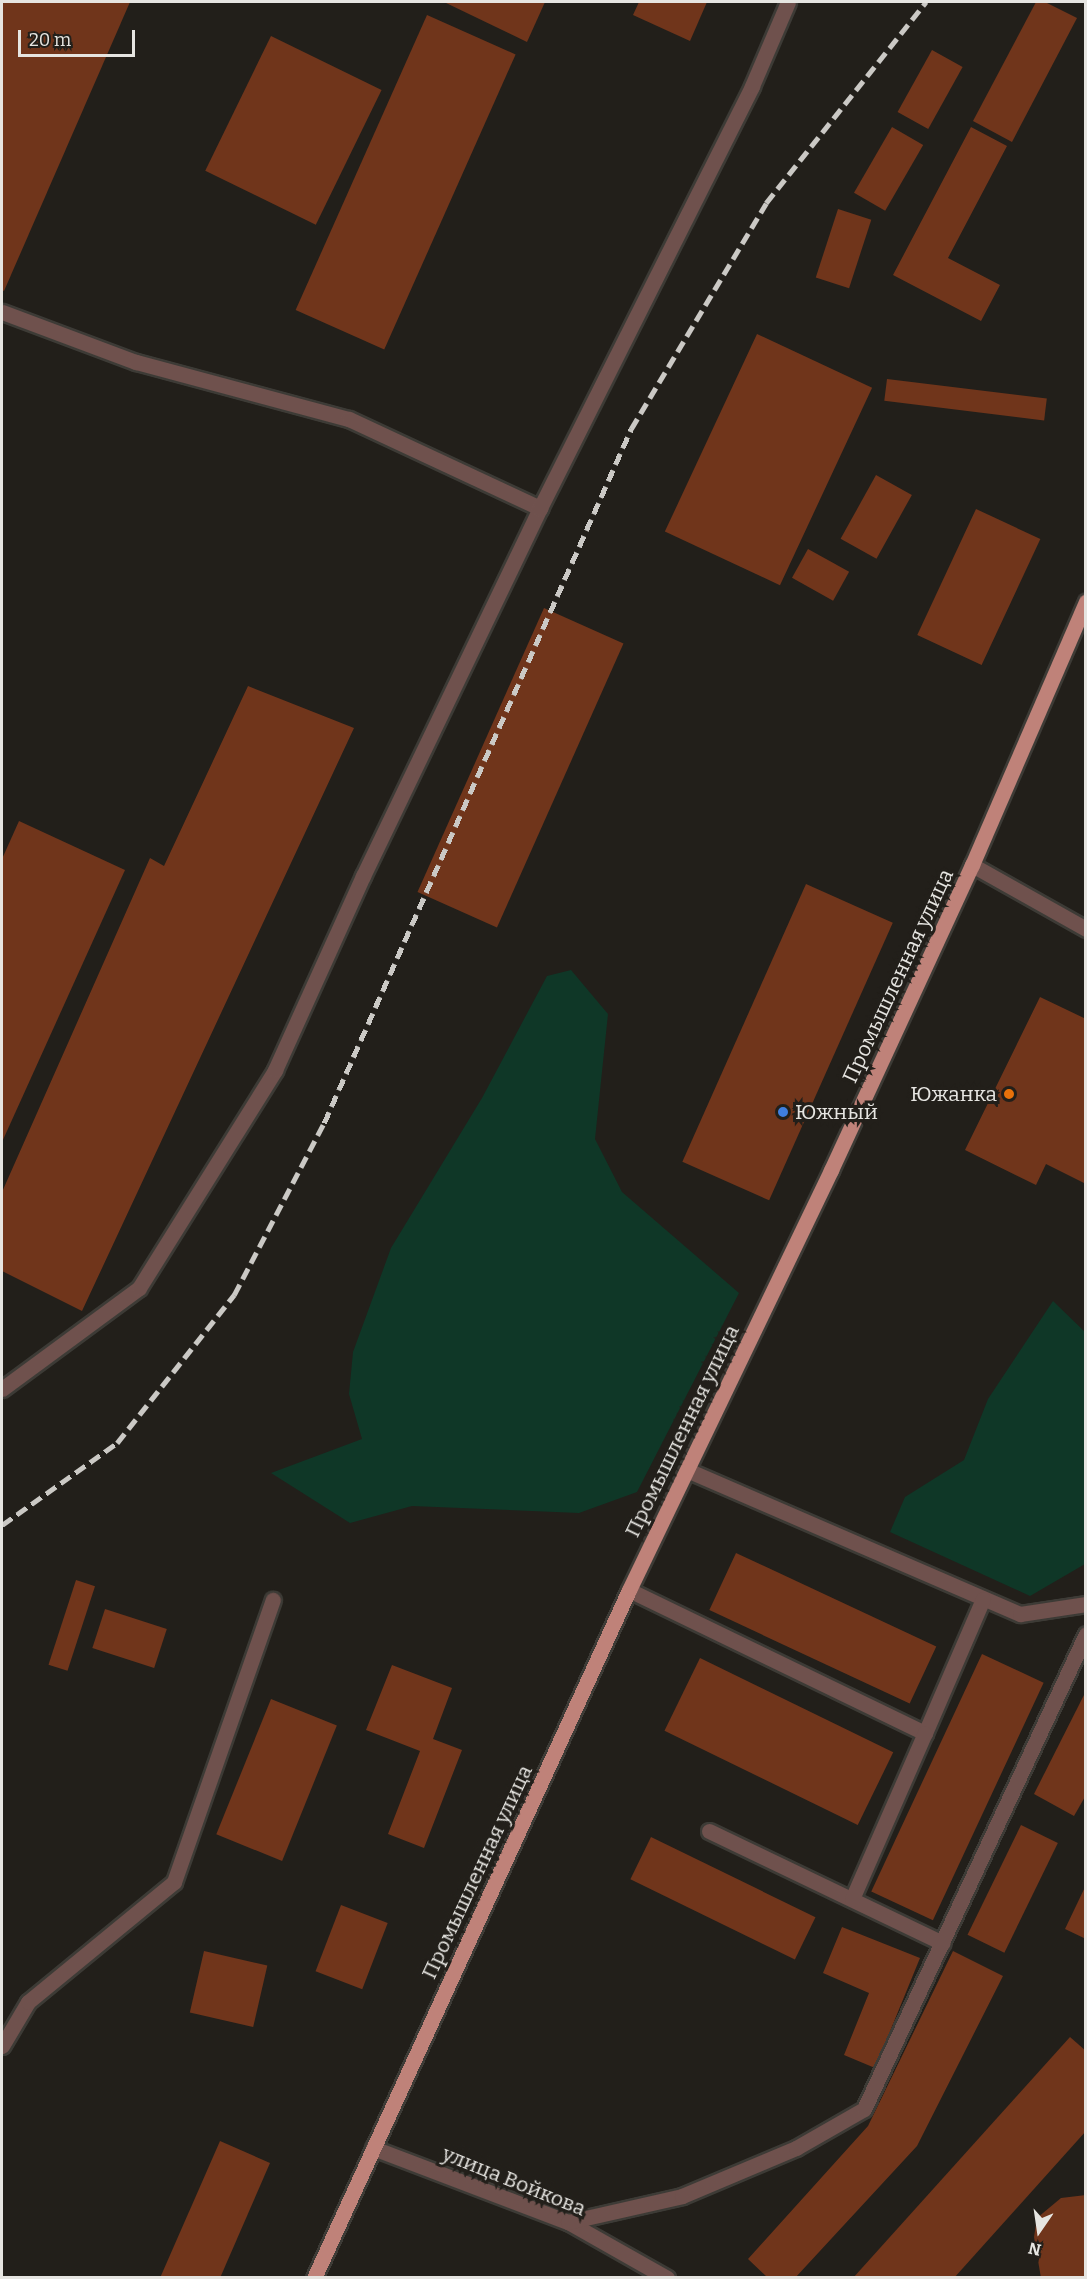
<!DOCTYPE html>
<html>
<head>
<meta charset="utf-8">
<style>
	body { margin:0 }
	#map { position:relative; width:1087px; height:2279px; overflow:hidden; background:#221f1a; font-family:Bitter,serif }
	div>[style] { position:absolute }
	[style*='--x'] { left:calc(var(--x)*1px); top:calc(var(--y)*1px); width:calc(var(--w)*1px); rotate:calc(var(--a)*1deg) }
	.green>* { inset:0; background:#0f3727 }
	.building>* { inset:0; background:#70351b; transform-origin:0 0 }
	.roads { filter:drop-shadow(2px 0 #3d3b36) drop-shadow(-2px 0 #3d3b36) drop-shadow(0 2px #3d3b36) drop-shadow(0 -2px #3d3b36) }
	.minor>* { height:15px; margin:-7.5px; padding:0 7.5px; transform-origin:7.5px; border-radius:7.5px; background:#6f514d }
	.major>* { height:15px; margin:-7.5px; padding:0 7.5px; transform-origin:7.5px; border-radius:7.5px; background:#bf8279 }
	.rail>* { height:4.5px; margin-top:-2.25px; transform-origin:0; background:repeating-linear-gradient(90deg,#cbc9c5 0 12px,transparent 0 18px) }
	.dots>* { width:16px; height:16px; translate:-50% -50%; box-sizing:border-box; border:3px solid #221f1a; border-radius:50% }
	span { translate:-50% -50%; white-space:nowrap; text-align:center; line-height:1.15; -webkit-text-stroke:6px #221f1a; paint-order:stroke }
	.street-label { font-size:21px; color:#e6e5e1 }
	.poi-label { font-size:21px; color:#e6e5e1 }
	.right { translate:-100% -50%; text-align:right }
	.left { translate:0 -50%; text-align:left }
	.frame { position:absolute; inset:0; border:3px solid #e6e5e1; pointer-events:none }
	.north { position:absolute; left:1009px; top:2201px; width:60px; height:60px; -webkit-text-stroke:4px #221f1a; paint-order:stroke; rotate:193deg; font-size:16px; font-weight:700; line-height:24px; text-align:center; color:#e6e5e1 }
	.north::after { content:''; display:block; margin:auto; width:21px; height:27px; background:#e6e5e1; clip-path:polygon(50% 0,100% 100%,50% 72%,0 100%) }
	.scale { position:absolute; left:18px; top:30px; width:117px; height:27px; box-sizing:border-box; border:3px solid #e6e5e1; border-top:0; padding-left:8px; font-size:18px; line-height:21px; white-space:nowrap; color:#e6e5e1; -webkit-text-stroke:4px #221f1a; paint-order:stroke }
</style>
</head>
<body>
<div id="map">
	<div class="green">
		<i style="clip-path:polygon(571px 970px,608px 1014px,595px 1139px,622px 1192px,739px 1293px,637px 1492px,579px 1513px,412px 1506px,350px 1523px,271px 1473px,362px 1439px,349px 1394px,353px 1352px,391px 1248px,482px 1098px,547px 976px)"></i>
		<i style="clip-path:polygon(1053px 1301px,1085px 1332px,1085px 1564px,1030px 1596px,890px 1532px,905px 1497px,964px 1460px,988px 1399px)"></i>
	</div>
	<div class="building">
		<i style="clip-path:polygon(2px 2px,130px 2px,4px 291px,2px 290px)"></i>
		<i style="clip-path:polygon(444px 2px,545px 2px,527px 42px)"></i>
		<i style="clip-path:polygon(639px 2px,707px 2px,690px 41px,633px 15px)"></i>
		<i style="clip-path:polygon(1036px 2px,1045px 2px,1077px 18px,1012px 142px,973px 121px)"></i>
		<i style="left:427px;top:15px;width:97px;height:323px;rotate:24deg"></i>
		<i style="left:271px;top:36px;width:123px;height:150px;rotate:26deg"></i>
		<i style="left:932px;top:50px;width:35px;height:71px;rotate:29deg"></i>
		<i style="left:892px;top:127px;width:36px;height:76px;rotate:30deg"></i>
		<i style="clip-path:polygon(971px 127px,1007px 146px,948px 258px,1000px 285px,981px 321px,893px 275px)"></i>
		<i style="left:838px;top:209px;width:35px;height:72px;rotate:18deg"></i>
		<i style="left:757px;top:334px;width:127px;height:218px;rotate:25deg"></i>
		<i style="left:887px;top:379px;width:161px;height:22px;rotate:7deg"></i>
		<i style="left:876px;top:475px;width:41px;height:73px;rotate:29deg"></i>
		<i style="left:976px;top:509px;width:71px;height:139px;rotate:25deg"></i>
		<i style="left:808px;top:549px;width:47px;height:33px;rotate:29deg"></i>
		<i style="left:544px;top:608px;width:87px;height:311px;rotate:24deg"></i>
		<i style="clip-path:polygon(248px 686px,354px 728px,82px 1311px,2px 1271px,2px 1192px,150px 858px,164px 866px)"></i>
		<i style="clip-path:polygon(19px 821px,125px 870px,2px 1142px,2px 859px)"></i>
		<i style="left:806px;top:884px;width:95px;height:304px;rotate:24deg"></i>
		<i style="clip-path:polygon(1040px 997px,1086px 1019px,1086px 1184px,1046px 1164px,1036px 1185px,965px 1150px)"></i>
		<i style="left:736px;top:1553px;width:221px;height:63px;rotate:25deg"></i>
		<i style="left:76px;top:1580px;width:20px;height:89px;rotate:18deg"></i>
		<i style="left:105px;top:1609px;width:65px;height:41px;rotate:18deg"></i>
		<i style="left:982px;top:1654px;width:68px;height:262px;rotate:25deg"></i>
		<i style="left:700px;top:1658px;width:215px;height:81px;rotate:26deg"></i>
		<i style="clip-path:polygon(392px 1665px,452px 1688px,433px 1739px,462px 1750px,424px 1848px,388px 1834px,420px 1751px,366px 1730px)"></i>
		<i style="clip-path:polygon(1086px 1691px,1086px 1795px,1074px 1816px,1034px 1794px)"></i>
		<i style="left:271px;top:1699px;width:71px;height:146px;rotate:22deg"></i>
		<i style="left:1021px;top:1825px;width:41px;height:122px;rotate:26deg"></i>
		<i style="left:651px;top:1837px;width:183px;height:47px;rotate:26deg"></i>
		<i style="clip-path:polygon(1086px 1885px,1086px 1939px,1065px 1929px)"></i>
		<i style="left:341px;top:1905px;width:50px;height:71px;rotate:21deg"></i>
		<i style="clip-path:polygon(842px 1927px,920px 1958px,875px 2068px,844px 2055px,869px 1993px,823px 1973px)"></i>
		<i style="left:204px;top:1951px;width:65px;height:63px;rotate:13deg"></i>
		<i style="clip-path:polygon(953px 1951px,1003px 1976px,917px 2146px,795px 2278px,768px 2278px,748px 2259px,868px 2126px)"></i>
		<i style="clip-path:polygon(1070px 2037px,1086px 2051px,1086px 2131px,954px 2278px,853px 2278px)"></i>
		<i style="clip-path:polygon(220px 2141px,270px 2163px,220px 2278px,160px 2278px)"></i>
		<i style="clip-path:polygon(1086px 2195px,1086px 2276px,1041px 2278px,1034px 2237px,1037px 2218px,1061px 2198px)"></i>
	</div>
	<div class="roads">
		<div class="minor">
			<i style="--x:2;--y:312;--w:143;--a:20.5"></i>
			<i style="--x:136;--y:362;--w:220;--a:15"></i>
			<i style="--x:349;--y:419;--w:211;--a:25"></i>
			<i style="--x:972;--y:865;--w:131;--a:29.3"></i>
			<i style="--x:2;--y:1389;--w:170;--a:-36.4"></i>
			<i style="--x:139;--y:1288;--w:257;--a:-58"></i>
			<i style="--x:275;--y:1070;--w:213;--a:-65.6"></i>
			<i style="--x:363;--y:876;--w:408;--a:-64.3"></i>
			<i style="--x:540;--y:508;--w:472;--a:-63.3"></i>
			<i style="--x:752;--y:86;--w:91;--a:-66.8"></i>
			<i style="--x:687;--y:1470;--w:363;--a:23.4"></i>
			<i style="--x:1020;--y:1614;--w:67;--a:-8.6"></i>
			<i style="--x:629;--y:1590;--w:329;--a:25.8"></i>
			<i style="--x:925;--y:1733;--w:146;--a:-66.6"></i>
			<i style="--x:709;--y:1831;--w:259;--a:25.6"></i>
			<i style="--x:852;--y:1899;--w:181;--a:-66.3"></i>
			<i style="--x:2;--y:2046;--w:51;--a:-59.4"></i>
			<i style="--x:28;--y:2002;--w:189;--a:-39.4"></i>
			<i style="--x:174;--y:1882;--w:299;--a:-70.7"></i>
			<i style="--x:373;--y:2148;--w:209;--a:20.8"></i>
			<i style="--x:568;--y:2222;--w:114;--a:29.5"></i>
			<i style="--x:568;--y:2222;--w:117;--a:-12.8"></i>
			<i style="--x:682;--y:2196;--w:124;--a:-22.8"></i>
			<i style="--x:796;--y:2148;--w:78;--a:-29.8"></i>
			<i style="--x:864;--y:2109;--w:524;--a:-64.95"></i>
		</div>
		<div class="major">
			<i style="--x:314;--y:2278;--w:757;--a:-65.4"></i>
			<i style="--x:629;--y:1590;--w:466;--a:-64.3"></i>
			<i style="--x:831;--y:1170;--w:336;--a:-65.2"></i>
			<i style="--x:972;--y:865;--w:287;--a:-66.6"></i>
		</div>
	</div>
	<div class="rail">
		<i style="--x:2;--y:1525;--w:141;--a:-35.5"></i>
		<i style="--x:117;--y:1443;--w:189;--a:-51.7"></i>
		<i style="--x:234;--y:1295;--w:194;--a:-62.4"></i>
		<i style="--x:324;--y:1123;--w:759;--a:-66.14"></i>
		<i style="--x:631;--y:429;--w:263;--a:-59.1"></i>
		<i style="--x:766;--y:203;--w:257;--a:-51.5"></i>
	</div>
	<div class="dots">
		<i style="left:1009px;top:1094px;background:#e8710a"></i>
		<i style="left:783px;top:1112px;background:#3f7fe0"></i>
	</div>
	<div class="street-label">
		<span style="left:898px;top:976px;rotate:-65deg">Промышленная улица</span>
		<span style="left:682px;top:1431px;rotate:-64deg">Промышленная улица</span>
		<span style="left:477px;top:1872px;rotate:-65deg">Промышленная улица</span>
		<span style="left:514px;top:2181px;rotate:22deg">улица Войкова</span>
	</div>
	<div class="poi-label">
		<span class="right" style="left:997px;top:1094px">Южанка</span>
		<span class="left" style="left:795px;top:1112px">Южный</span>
	</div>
	<div class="frame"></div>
	<div class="north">N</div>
	<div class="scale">20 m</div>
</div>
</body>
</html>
